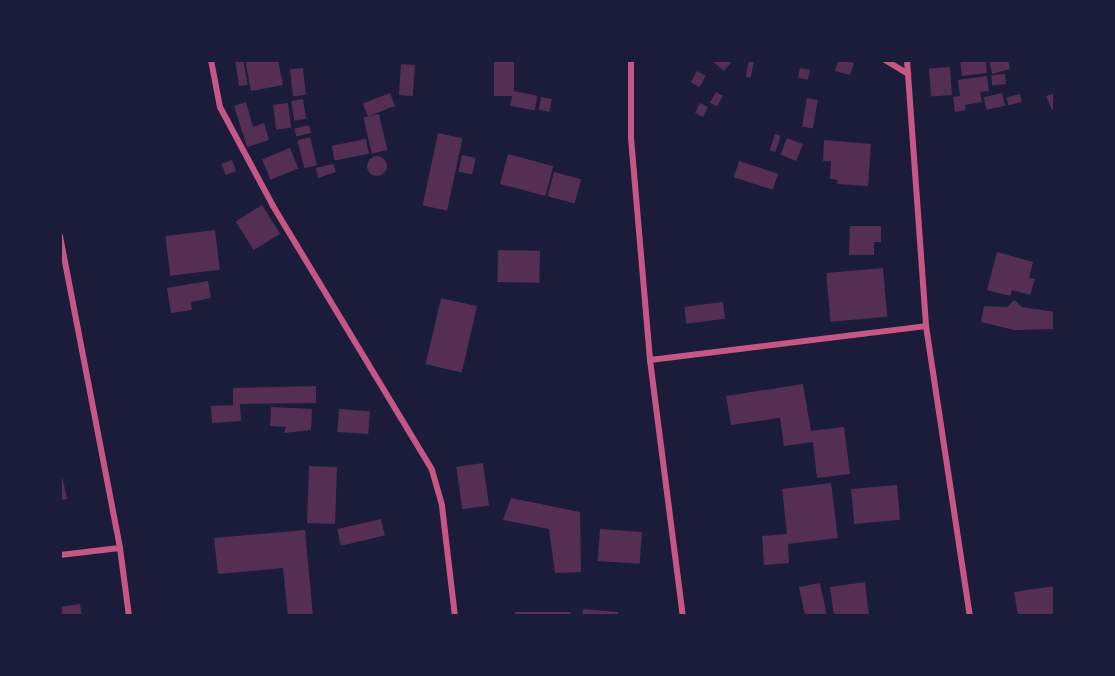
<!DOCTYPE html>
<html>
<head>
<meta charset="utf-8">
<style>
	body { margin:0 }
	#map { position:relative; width:1115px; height:676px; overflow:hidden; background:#1b1b3a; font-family:Signika,sans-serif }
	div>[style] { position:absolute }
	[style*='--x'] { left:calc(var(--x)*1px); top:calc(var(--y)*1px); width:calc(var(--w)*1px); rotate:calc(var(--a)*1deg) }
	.building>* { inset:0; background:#542f53; transform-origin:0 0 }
	.round { border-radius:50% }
	.minor>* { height:6px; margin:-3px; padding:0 3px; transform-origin:3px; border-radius:3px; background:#c65784 }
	span { translate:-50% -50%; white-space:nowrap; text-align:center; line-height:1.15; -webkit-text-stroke:4.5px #1b1b3a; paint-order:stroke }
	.frame { position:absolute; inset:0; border:62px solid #1b1b3a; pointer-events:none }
</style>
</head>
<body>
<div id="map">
	<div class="building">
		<i style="clip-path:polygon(235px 60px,243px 60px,248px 85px,239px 86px)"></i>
		<i style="clip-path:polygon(245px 60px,278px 60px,283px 85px,251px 91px)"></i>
		<i style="left:494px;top:60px;width:20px;height:36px"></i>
		<i style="clip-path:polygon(711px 60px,733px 60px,724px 71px)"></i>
		<i style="left:749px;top:60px;width:5px;height:17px;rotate:11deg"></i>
		<i style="clip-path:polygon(838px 60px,854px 63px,850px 75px,835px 71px)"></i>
		<i style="clip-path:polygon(960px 60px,986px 60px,987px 73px,962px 76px)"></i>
		<i style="clip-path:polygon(989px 60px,1008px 60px,1010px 69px,992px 74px)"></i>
		<i style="left:401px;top:64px;width:14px;height:31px;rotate:4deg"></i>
		<i style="left:950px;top:67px;width:28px;height:21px;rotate:86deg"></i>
		<i style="left:303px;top:68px;width:27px;height:13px;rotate:84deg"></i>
		<i style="left:800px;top:68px;width:10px;height:10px;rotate:11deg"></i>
		<i style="left:697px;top:71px;width:10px;height:13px;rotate:29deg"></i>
		<i style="left:1005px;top:74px;width:10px;height:14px;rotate:84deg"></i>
		<i style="clip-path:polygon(987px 76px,989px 91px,980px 92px,982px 102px,965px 105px,966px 110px,955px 112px,953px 97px,960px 96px,958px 80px)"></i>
		<i style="left:513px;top:91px;width:25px;height:15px;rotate:11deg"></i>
		<i style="left:716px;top:92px;width:8px;height:12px;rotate:30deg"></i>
		<i style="left:390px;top:93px;width:14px;height:29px;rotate:69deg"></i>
		<i style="left:1002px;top:93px;width:13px;height:19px;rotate:77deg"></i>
		<i style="clip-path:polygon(1055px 93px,1055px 108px,1052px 110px,1046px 96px)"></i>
		<i style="left:1020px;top:94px;width:8px;height:14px;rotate:76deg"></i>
		<i style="left:541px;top:97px;width:11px;height:13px;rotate:10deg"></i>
		<i style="left:807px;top:98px;width:11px;height:29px;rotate:10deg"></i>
		<i style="left:303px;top:99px;width:20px;height:12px;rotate:81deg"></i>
		<i style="clip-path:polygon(246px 102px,253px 127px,264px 123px,269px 140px,247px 147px,234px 106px)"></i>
		<i style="left:288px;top:103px;width:25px;height:15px;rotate:83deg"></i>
		<i style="left:700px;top:103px;width:9px;height:11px;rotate:27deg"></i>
		<i style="left:379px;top:114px;width:37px;height:16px;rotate:77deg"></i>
		<i style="left:309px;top:125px;width:8px;height:15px;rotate:76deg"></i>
		<i style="left:438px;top:133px;width:25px;height:74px;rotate:12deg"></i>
		<i style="left:775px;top:134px;width:6px;height:17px;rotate:18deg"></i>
		<i style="left:310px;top:137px;width:29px;height:13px;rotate:76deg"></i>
		<i style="left:787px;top:138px;width:17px;height:18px;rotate:21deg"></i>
		<i style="left:366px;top:139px;width:15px;height:35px;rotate:79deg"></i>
		<i style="clip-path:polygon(824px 140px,871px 144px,868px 186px,837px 184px,838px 180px,830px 179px,831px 161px,823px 161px)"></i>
		<i style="left:290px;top:148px;width:22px;height:30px;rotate:68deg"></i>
		<i style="left:508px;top:154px;width:47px;height:31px;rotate:15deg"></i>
		<i style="left:462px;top:155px;width:14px;height:17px;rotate:12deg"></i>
		<i class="round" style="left:367px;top:156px;width:20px;height:20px"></i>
		<i style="left:232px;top:160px;width:12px;height:11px;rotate:70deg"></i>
		<i style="left:739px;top:161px;width:41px;height:17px;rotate:18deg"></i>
		<i style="clip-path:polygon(333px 164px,336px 172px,318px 178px,316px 168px)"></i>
		<i style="left:554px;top:172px;width:28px;height:25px;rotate:15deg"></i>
		<i style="left:262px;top:205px;width:34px;height:31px;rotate:58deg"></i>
		<i style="clip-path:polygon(850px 226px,881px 226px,881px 242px,874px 242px,874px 255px,849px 255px)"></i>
		<i style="left:215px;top:230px;width:40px;height:50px;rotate:83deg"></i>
		<i style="left:498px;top:250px;width:42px;height:32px;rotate:1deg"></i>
		<i style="clip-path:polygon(997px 252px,1033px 262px,1029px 278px,1035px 279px,1030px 295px,1012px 290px,1010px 296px,987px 290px)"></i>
		<i style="left:883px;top:268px;width:49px;height:57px;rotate:85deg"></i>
		<i style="clip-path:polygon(208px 281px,211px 298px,191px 302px,192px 310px,171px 313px,167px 288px)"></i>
		<i style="left:441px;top:298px;width:37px;height:68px;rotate:13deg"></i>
		<i style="clip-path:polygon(1014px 300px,1022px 307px,1055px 312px,1055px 329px,1014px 330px,981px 322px,984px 306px,1007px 307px)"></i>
		<i style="left:723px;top:302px;width:17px;height:39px;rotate:83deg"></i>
		<i style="clip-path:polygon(803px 384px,811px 431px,844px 427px,850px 474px,817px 478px,813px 442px,784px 446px,780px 418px,731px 425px,726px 396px)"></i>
		<i style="clip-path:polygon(316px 386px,316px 403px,240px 404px,241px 421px,212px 423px,211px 406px,233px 405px,233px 388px)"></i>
		<i style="clip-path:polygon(271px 407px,312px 409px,311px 430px,284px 433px,286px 427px,270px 426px)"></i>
		<i style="left:339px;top:409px;width:31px;height:23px;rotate:4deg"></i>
		<i style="left:483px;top:463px;width:43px;height:27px;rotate:82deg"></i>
		<i style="left:309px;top:466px;width:28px;height:57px;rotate:2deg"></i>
		<i style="clip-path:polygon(60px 467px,67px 499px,60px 500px)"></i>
		<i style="clip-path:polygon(831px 483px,838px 538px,788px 544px,789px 563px,764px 565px,762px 536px,787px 534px,782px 489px)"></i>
		<i style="left:897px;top:485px;width:35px;height:46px;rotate:85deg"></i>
		<i style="clip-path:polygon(511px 498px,580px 512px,581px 572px,555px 573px,549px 529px,503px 520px)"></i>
		<i style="left:381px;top:519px;width:17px;height:45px;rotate:77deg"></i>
		<i style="left:600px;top:529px;width:42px;height:32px;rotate:4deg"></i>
		<i style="clip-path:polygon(305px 530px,313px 616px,288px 616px,283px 568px,218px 574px,214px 538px)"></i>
		<i style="clip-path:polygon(865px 582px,869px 616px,834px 616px,830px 587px)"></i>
		<i style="clip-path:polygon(820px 583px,827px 616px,805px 616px,799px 587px)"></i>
		<i style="clip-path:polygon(1055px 586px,1055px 616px,1018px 616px,1014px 592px)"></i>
		<i style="clip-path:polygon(80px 604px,82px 616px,60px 616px,60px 607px)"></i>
		<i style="clip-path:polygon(583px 609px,618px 612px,618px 616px,582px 616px)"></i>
		<i style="left:515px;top:612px;width:56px;height:4px"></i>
	</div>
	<div class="minor">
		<i style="--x:211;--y:60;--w:48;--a:79.2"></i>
		<i style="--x:220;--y:107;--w:112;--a:61.8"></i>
		<i style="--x:273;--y:206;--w:308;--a:58.9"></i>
		<i style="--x:432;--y:470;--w:37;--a:74"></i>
		<i style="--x:442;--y:506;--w:111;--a:83.3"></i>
		<i style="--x:631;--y:60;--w:78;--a:90"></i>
		<i style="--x:631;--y:138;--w:223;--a:85.1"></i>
		<i style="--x:650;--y:360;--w:258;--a:82.7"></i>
		<i style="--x:885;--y:60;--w:27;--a:31"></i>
		<i style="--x:907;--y:60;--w:267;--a:85.9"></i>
		<i style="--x:926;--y:326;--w:293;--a:81.4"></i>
		<i style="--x:60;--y:236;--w:318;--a:79.1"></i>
		<i style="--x:650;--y:360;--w:278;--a:-7"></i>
		<i style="--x:60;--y:555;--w:60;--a:-6.7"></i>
		<i style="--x:120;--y:548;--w:69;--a:82.5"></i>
	</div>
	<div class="frame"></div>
</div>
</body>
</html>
